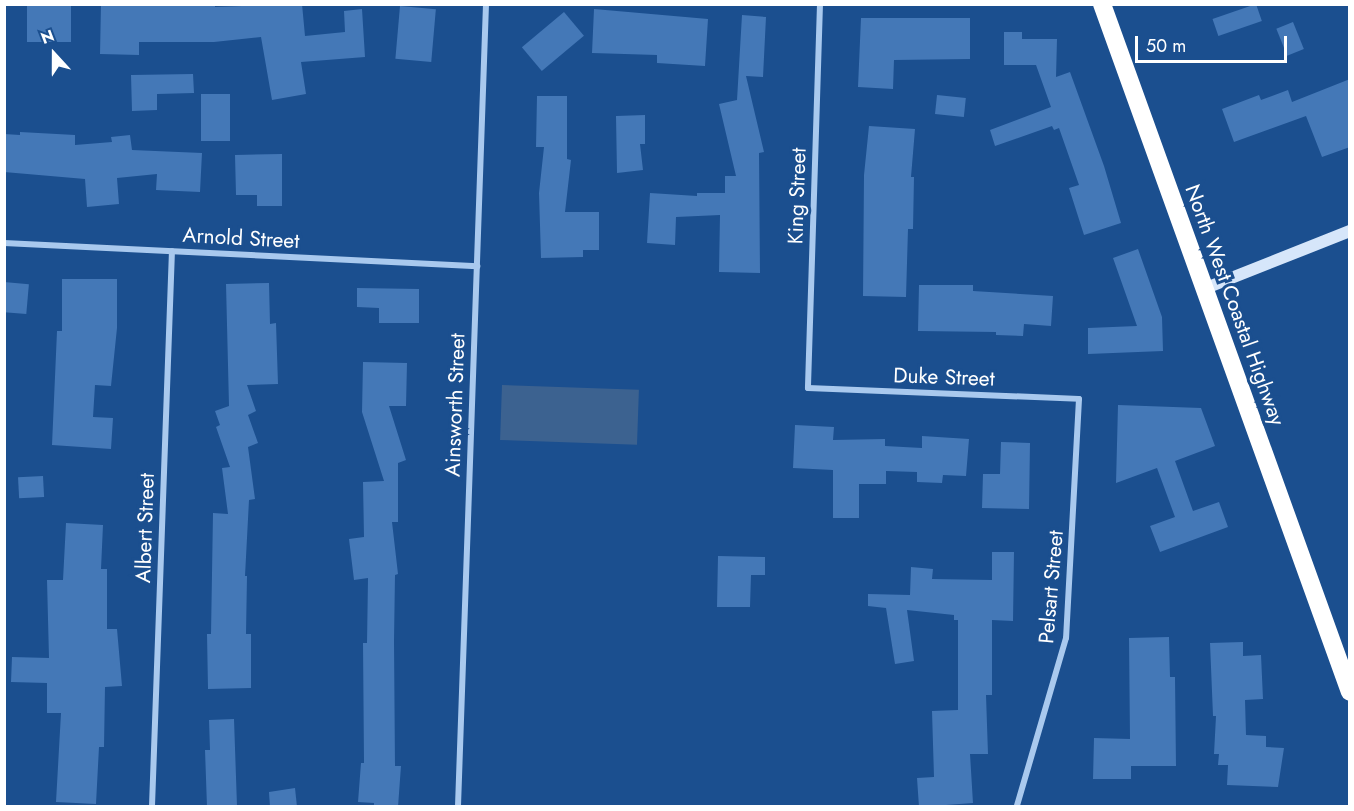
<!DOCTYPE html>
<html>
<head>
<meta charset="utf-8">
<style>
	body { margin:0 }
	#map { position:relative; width:1354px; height:811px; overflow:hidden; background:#1b4f8f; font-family:Jost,sans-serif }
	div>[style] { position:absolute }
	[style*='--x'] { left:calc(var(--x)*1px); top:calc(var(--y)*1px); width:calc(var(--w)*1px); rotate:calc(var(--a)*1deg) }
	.water>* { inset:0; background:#3c6290; transform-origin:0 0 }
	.building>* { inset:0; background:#4478b7; transform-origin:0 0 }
	.street>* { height:6px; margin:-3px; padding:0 3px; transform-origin:3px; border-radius:3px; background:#a9c9ee }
	.secondary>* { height:12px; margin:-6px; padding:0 6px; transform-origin:6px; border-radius:6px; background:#d6e6fa }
	.highway>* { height:18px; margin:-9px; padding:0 9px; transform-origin:9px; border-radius:9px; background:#fff }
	span { translate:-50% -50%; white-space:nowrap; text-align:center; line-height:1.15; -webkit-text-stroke:6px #1b4f8f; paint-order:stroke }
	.street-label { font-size:21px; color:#fff }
	.frame { position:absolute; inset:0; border:6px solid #fff; pointer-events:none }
	.north { position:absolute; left:24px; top:24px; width:60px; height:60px; -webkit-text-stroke:4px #1b4f8f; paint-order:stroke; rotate:339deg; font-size:16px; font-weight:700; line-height:24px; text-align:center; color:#fff }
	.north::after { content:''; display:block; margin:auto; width:21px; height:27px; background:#fff; clip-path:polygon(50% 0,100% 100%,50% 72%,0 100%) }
	.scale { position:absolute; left:1135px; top:36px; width:152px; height:27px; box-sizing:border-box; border:3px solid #fff; border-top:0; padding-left:8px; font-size:18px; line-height:21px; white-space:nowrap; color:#fff; -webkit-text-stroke:4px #1b4f8f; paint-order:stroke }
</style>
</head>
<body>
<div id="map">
	<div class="water">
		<i style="left:502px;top:385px;width:137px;height:55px;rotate:2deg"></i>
	</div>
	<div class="building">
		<i style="left:27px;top:4px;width:44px;height:38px"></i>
		<i style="clip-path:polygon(101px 4px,215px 4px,215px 7px,302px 4px,305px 36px,345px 32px,344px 11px,362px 9px,365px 57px,301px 62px,306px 94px,272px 100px,261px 37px,214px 42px,139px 42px,139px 55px,100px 54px)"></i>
		<i style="left:1256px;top:4px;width:18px;height:46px;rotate:71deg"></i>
		<i style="left:400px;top:6px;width:36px;height:53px;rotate:5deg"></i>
		<i style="clip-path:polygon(594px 9px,708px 19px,705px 66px,657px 63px,657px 55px,592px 53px)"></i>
		<i style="left:564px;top:12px;width:31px;height:55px;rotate:50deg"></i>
		<i style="clip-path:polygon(742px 15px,766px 17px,763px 77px,746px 76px,764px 152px,759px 153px,760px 273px,719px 272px,720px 215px,676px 217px,675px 245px,647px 243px,650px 193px,697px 196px,697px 193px,725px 193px,725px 176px,736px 176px,719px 104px,737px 100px)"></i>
		<i style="clip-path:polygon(861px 18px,970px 18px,970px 59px,894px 60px,893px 89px,858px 87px)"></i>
		<i style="left:1293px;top:22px;width:29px;height:18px;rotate:68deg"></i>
		<i style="clip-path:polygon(1004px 32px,1022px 32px,1022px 39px,1057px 39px,1056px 77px,1070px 72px,1104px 166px,1121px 223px,1084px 235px,1069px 188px,1079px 185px,1059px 128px,1054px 130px,1052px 126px,995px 146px,990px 130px,1051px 107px,1036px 65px,1004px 65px)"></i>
		<i style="clip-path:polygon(193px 74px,194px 93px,157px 94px,157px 110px,132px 111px,131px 75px)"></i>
		<i style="clip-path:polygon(1350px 79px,1350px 147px,1322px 157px,1306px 116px,1234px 142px,1222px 109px,1259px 95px,1261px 100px,1288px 90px,1292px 102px)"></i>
		<i style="left:201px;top:94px;width:29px;height:47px"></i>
		<i style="left:937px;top:95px;width:29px;height:19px;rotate:6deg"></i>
		<i style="clip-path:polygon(537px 96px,567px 96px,567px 159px,571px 160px,565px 212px,599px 212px,599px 250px,583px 250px,583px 257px,541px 258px,539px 193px,544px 147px,536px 147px)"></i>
		<i style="clip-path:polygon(645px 115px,645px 144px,640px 144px,643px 170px,617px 173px,616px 116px)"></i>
		<i style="clip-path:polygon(869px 126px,915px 129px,911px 177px,914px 177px,913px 229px,908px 229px,906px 297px,863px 296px,864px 175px)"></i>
		<i style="clip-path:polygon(20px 132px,75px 135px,75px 145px,112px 142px,111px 137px,130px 135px,132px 150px,202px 153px,200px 192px,156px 190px,157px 174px,117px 178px,119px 204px,87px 207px,85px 179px,4px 172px,4px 134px,20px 135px)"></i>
		<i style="clip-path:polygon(282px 154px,282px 206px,257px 206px,257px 195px,236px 195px,235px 155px)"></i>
		<i style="clip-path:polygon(1138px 249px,1162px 317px,1163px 351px,1088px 354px,1088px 328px,1137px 326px,1113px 258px)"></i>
		<i style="clip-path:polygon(62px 279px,117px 279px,117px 328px,111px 386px,95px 385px,93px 417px,113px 418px,111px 449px,52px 445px,57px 331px,62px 331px)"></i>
		<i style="left:4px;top:282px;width:25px;height:30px;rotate:5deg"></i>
		<i style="clip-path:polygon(269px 283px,270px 324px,276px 323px,278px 384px,247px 385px,256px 411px,248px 415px,258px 443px,248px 447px,255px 499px,249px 500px,245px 576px,247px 576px,246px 634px,251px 634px,251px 688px,208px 689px,207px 634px,211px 634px,213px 513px,228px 514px,222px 468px,230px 467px,216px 427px,220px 425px,215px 411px,229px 406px,226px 284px)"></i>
		<i style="clip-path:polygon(919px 285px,973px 285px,973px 291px,1053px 296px,1051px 326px,1024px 324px,1023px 336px,996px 335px,996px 332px,918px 331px)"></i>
		<i style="clip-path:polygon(357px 288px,419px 289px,419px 323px,379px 323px,379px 308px,357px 307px)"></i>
		<i style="clip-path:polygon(363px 362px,407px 363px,406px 406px,389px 406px,406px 460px,398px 463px,398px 522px,392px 522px,398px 574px,395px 575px,394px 641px,395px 766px,401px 766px,398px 807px,374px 807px,374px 803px,358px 802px,361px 763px,364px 763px,363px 643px,367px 643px,368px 578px,354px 580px,349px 539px,364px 537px,363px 482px,384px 481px,362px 412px)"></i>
		<i style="clip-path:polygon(1118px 405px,1201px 408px,1215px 446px,1175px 461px,1193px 511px,1219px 502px,1228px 527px,1160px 552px,1150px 526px,1175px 517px,1157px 468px,1116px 483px)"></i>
		<i style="clip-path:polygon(795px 425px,834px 427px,833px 440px,885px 439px,885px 446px,922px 448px,922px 436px,969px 439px,966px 476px,943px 475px,942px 483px,917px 482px,917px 472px,886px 471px,886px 484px,859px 484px,859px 518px,833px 518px,833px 470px,793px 468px)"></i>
		<i style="clip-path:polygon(1001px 442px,1030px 443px,1029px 509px,982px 508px,983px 474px,1000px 474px)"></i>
		<i style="left:43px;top:476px;width:21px;height:25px;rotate:87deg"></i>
		<i style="clip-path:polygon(66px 523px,103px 525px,101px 569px,107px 569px,107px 629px,117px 629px,122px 686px,105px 687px,104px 747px,99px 747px,96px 804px,56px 802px,61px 713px,47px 713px,47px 683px,11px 682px,12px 657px,49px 658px,47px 580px,63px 580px)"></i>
		<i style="clip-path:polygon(992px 552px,1014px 552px,1013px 621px,992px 620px,992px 695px,986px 695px,988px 754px,970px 754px,973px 803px,919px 807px,917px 778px,934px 777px,932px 711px,958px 710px,958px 620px,954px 620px,954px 615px,907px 610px,914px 661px,895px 664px,886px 608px,868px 606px,868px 594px,910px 595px,911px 567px,933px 569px,932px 579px,992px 580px)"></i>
		<i style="clip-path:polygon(718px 556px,765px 557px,765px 575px,751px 575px,750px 607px,717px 607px)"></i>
		<i style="clip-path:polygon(1169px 637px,1170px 677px,1175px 677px,1176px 766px,1131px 766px,1131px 779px,1093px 779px,1094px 738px,1130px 739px,1129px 638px)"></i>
		<i style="clip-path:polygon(1243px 642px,1243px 656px,1261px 655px,1263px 699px,1245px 700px,1246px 735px,1266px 736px,1266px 747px,1284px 748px,1278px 787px,1227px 785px,1228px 765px,1218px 765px,1219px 754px,1214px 754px,1216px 716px,1213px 716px,1210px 643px)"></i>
		<i style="clip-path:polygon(234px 719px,237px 806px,207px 807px,205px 750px,210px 750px,209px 720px)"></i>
		<i style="clip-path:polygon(295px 788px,297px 807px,270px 807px,269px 792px)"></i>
	</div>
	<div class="street">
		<i style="--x:820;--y:4;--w:384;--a:91.8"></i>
		<i style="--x:808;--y:388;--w:271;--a:2.3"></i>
		<i style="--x:1079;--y:399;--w:239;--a:93.1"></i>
		<i style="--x:1066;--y:638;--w:175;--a:106.3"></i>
		<i style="--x:4;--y:243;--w:474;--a:2.8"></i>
		<i style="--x:152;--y:806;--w:555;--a:-87.94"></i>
		<i style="--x:458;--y:806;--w:802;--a:-88"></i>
	</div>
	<div class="secondary">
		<i style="--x:1206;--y:288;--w:155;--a:-21.6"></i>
	</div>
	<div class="highway">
		<i style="--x:1102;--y:4;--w:731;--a:70.18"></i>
	</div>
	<div class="street-label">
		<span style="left:797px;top:196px;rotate:-88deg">King Street</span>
		<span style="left:241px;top:238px;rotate:3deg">Arnold Street</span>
		<span style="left:1235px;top:305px;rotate:70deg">North West Coastal Highway</span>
		<span style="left:944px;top:377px;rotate:2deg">Duke Street</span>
		<span style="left:455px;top:405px;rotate:-88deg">Ainsworth Street</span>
		<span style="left:145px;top:528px;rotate:-88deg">Albert Street</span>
		<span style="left:1051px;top:587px;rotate:-85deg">Pelsart Street</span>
	</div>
	<div class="frame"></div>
	<div class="north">N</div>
	<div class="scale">50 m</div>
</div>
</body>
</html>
